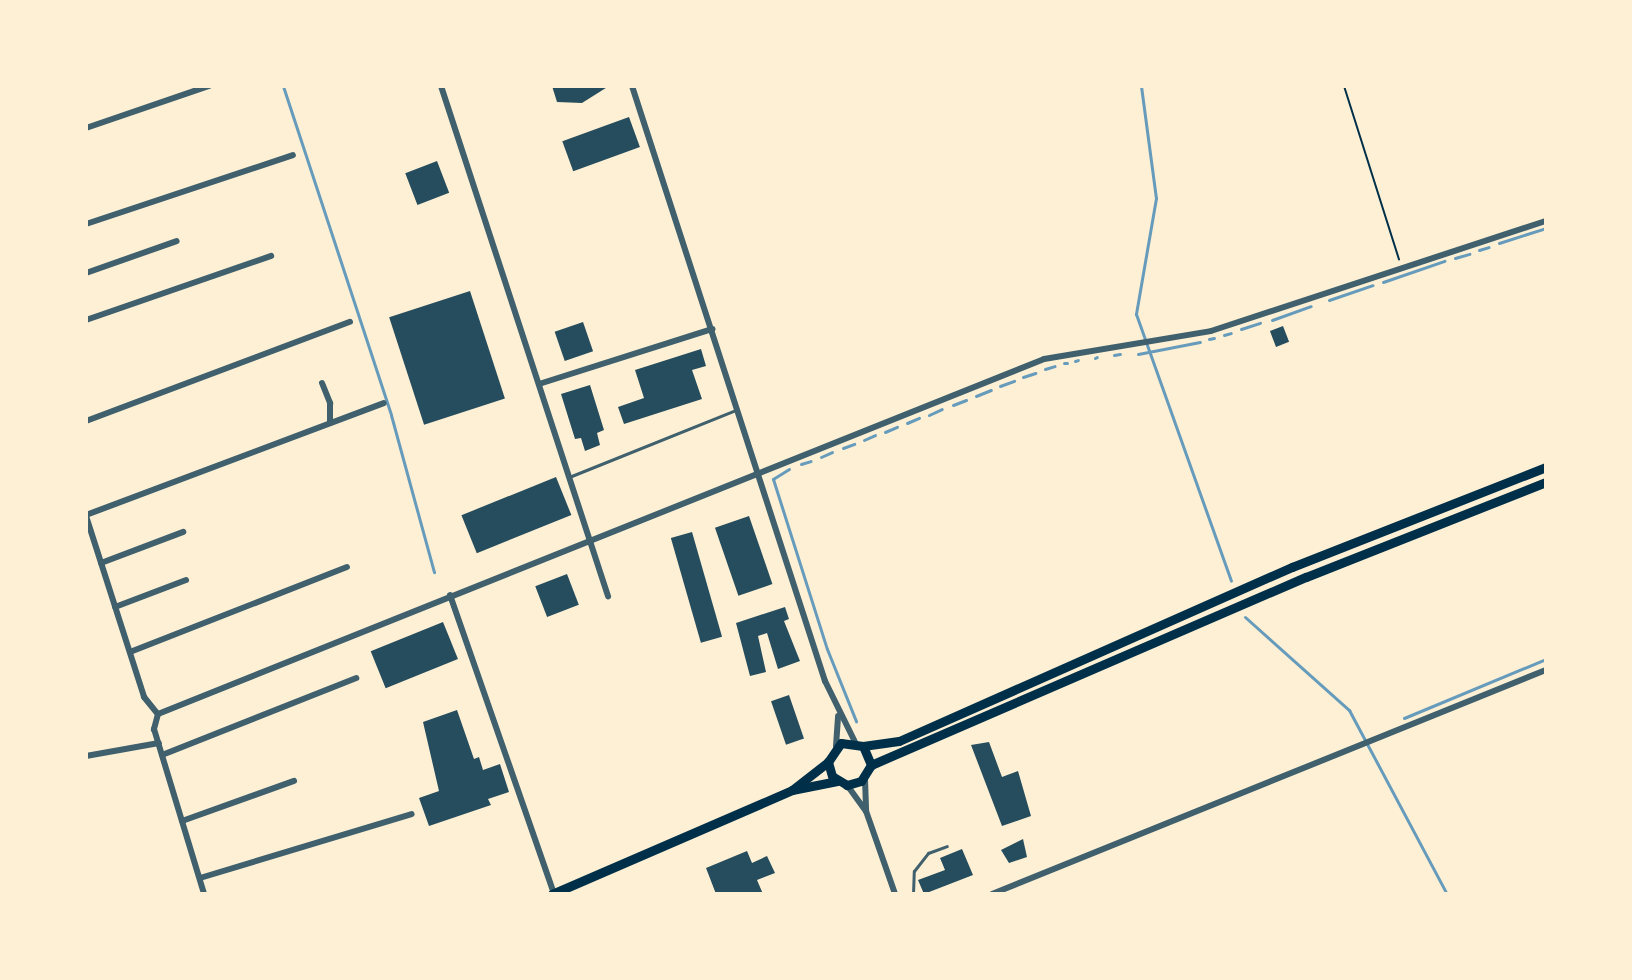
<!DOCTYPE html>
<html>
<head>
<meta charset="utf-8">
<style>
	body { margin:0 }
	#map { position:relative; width:1632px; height:980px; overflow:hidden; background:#fdf0d5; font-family:Cabin,sans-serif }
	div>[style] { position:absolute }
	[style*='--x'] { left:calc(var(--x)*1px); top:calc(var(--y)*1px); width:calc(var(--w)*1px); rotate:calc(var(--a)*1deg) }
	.stream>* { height:3px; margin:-1.5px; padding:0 1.5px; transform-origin:1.5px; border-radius:1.5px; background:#669bbc }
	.building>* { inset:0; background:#264d5e; transform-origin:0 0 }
	.path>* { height:2px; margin:-1px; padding:0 1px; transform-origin:1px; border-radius:1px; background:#003049 }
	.service>* { height:3px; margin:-1.5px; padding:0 1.5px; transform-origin:1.5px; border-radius:1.5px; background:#3f606c }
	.minor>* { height:6px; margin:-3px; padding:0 3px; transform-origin:3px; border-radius:3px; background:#3f606c }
	.primary>* { height:9px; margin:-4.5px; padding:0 4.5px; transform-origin:4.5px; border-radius:4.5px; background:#003049 }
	span { translate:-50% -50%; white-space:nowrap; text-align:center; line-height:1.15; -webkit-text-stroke:6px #fdf0d5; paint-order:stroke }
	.frame { position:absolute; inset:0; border:88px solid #fdf0d5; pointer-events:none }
</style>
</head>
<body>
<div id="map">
	<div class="stream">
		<i style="--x:283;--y:86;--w:346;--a:71.8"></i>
		<i style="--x:391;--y:415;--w:163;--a:74.7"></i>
		<i style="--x:1141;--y:86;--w:113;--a:82.4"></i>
		<i style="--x:1156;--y:198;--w:118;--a:99.8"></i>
		<i style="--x:1136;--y:314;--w:283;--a:70.4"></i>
		<i style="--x:1499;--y:243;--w:49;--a:-17.7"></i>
		<i style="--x:1479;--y:250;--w:10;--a:-17"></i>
		<i style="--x:1455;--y:258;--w:15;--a:-16"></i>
		<i style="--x:1383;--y:282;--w:65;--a:-19"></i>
		<i style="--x:1329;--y:300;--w:46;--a:-18.8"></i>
		<i style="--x:1272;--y:320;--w:41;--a:-19.7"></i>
		<i style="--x:1241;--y:329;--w:20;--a:-18"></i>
		<i style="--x:1224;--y:335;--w:7;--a:-16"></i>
		<i style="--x:1209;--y:339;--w:5;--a:-11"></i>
		<i style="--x:1138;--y:354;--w:63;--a:-11"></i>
		<i style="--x:1114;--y:355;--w:6;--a:-9"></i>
		<i style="--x:1095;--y:358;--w:2;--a:-27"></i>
		<i style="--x:1075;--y:361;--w:3;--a:-18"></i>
		<i style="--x:1064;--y:363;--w:3;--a:0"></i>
		<i style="--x:1045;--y:369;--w:10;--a:-17"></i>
		<i style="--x:1023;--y:377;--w:13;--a:-18"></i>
		<i style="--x:1000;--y:386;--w:15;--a:-20"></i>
		<i style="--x:976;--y:396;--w:16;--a:-22"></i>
		<i style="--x:953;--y:405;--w:14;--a:-21"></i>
		<i style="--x:929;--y:415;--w:14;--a:-25"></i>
		<i style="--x:907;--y:423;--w:13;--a:-23"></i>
		<i style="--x:885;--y:432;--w:13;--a:-23"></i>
		<i style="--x:864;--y:440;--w:12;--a:-24"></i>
		<i style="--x:843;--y:448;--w:12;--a:-20"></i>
		<i style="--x:821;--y:457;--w:12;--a:-24"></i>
		<i style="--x:801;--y:464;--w:10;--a:-17"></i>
		<i style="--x:789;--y:469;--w:19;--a:148"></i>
		<i style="--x:773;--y:479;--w:178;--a:72.4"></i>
		<i style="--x:827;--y:649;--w:78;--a:68.1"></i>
		<i style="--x:1245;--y:617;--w:140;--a:41.8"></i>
		<i style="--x:1349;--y:710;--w:208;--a:62"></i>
		<i style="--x:1404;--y:718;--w:154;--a:-22.6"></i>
	</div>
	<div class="building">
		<i style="clip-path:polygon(552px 86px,609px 86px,582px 103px,557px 102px)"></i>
		<i style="left:629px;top:117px;width:32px;height:71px;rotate:70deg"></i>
		<i style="left:437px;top:161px;width:34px;height:34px;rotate:69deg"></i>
		<i style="left:470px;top:291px;width:113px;height:85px;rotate:72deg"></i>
		<i style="left:583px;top:322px;width:31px;height:30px;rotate:71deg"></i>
		<i style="left:1283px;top:326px;width:17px;height:14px;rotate:69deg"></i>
		<i style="clip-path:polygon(701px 349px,706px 366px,692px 370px,702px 399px,624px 424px,618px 407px,644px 398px,635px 370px)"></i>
		<i style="clip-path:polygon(590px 385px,604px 430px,597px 433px,600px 445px,585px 451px,581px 438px,575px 439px,561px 394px)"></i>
		<i style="left:556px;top:477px;width:41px;height:102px;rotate:68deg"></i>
		<i style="left:749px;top:516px;width:72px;height:36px;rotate:71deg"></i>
		<i style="left:692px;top:532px;width:109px;height:22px;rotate:74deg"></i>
		<i style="left:567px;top:574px;width:33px;height:34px;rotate:69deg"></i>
		<i style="clip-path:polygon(785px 607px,789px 619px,784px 621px,800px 661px,778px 669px,767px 633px,758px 636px,766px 672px,750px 676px,736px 623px)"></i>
		<i style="left:443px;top:622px;width:40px;height:78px;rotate:68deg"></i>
		<i style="left:789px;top:695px;width:46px;height:19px;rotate:71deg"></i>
		<i style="clip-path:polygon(457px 710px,474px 759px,479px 757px,483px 770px,500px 764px,509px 792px,488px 799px,491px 805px,429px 826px,419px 798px,439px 791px,423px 722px)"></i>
		<i style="clip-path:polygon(989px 742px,1002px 777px,1018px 771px,1031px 816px,1002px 826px,971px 745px)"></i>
		<i style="clip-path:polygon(1023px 839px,1027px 857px,1009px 863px,1001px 850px)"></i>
		<i style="clip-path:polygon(962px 849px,973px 875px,924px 894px,918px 880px,945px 870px,940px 858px)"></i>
		<i style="clip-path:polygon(747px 851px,752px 863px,767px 856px,775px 873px,757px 880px,763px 894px,716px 894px,706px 868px)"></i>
	</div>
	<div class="path">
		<i style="--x:1344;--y:86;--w:182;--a:72.4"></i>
	</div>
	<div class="service">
		<i style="--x:569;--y:477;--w:180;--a:-21.9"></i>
		<i style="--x:913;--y:894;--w:23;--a:-88"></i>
		<i style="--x:914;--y:871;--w:23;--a:-52"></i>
		<i style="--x:928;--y:853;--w:20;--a:-20"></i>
	</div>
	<div class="minor">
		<i style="--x:441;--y:86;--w:537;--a:71.87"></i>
		<i style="--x:632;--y:86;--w:626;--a:72.03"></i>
		<i style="--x:825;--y:681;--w:68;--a:63.8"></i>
		<i style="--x:86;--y:128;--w:130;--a:-18.9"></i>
		<i style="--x:86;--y:224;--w:218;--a:-18.4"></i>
		<i style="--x:86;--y:273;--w:96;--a:-19.4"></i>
		<i style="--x:86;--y:320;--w:196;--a:-19.1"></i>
		<i style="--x:322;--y:383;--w:22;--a:68"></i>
		<i style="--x:330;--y:403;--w:20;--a:90"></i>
		<i style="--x:539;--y:384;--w:182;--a:-17.6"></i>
		<i style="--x:86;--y:421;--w:282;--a:-20.6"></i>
		<i style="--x:86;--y:515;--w:318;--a:-20.6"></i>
		<i style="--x:86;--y:516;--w:190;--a:72.2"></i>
		<i style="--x:144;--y:697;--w:22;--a:51"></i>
		<i style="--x:101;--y:563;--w:88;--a:-20.7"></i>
		<i style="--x:450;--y:595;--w:316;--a:70.8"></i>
		<i style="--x:115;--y:607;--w:76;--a:-20.8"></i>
		<i style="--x:130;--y:652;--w:233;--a:-21.4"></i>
		<i style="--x:158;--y:714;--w:954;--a:-21.83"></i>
		<i style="--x:1044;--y:359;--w:169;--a:-9.5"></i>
		<i style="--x:1211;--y:331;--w:353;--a:-18.2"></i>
		<i style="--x:158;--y:714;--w:16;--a:105"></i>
		<i style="--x:154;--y:729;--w:172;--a:73.1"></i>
		<i style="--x:836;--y:746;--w:30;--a:-86"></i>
		<i style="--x:162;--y:755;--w:209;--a:-21.6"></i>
		<i style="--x:86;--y:756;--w:74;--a:-10.1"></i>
		<i style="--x:865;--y:779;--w:32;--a:88"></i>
		<i style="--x:866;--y:811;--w:88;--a:70.7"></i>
		<i style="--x:847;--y:785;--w:32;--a:54"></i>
		<i style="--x:182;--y:821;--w:119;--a:-19.7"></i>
		<i style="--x:200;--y:878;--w:221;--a:-16.8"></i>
		<i style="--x:992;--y:894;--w:598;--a:-22.02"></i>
	</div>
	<div class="primary">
		<i style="--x:863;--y:746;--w:36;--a:-8"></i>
		<i style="--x:899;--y:741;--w:430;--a:-23.9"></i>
		<i style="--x:1292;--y:567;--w:273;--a:-21.5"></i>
		<i style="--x:871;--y:765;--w:474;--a:-23.4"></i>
		<i style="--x:1306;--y:577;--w:258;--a:-21.6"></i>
		<i style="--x:792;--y:790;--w:46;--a:-37.9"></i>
		<i style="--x:828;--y:762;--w:23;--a:-56"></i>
		<i style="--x:841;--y:743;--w:22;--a:8"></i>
		<i style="--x:863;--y:746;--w:21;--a:67"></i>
		<i style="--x:871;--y:765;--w:19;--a:122"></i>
		<i style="--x:861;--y:781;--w:15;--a:164"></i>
		<i style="--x:847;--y:785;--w:17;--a:-149"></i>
		<i style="--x:832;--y:776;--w:15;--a:-106"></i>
		<i style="--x:552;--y:894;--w:262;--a:-23.4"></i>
		<i style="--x:792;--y:790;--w:46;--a:-11.3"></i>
	</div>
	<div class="frame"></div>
</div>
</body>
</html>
